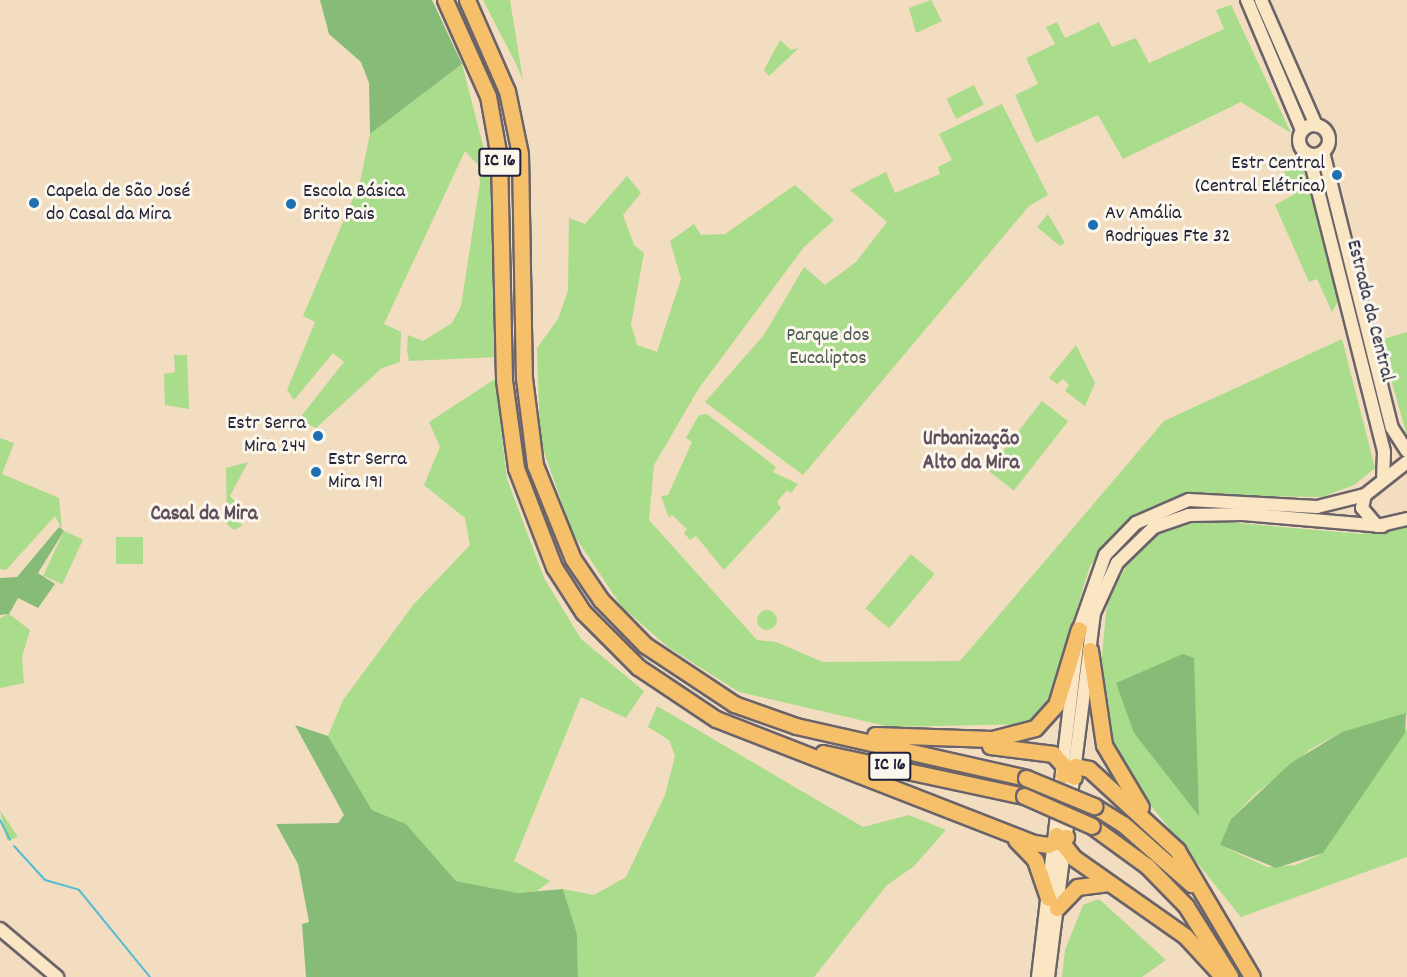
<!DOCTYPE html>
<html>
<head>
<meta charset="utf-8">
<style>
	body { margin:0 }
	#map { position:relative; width:1407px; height:977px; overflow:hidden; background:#f2ddc0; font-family:Dekko,sans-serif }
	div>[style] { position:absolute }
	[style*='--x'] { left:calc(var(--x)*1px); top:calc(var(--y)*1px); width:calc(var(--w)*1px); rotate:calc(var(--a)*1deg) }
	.green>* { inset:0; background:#a9dc8b; transform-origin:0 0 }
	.round { border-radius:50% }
	.forest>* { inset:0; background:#86bc77 }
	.stream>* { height:2px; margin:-1px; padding:0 1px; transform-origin:1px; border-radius:1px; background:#56bbd4 }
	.roads { filter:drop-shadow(2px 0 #6b636a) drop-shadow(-2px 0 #6b636a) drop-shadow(0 2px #6b636a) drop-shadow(0 -2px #6b636a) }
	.secondary>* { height:12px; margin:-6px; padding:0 6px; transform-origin:6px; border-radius:6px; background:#fbe6c4 }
	.secondary>.ring { margin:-6px; padding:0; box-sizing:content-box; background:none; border:12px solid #fbe6c4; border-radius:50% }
	.trunk>* { height:15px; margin:-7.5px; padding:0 7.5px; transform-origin:7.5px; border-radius:7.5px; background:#f6c06b }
	.bridges { filter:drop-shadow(2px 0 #6b636a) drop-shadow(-2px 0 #6b636a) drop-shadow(0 2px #6b636a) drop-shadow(0 -2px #6b636a) }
	.trunk-bridge>* { height:15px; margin:-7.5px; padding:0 7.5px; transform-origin:7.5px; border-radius:7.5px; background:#f6c06b }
	.dots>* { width:16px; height:16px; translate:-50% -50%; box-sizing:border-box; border:3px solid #fbf7ec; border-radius:50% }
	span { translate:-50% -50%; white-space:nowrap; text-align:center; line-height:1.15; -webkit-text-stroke:6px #fbf7ec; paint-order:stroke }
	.shield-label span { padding:2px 4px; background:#fbf7ec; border:2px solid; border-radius:4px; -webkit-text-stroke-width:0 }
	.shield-label { font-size:18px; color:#22223b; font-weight:700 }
	.poi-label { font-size:20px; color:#22223b }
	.right { translate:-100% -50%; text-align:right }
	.left { translate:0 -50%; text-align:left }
	.street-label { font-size:20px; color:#22223b }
	.park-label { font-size:20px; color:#4a5a53 }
	.neighbourhood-label { font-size:21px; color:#604f5c; font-weight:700 }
</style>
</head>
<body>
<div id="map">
	<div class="green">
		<i style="clip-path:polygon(483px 0,510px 0,523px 80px,516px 64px)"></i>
		<i style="clip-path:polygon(931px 0,942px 21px,916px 33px,909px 8px)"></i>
		<i style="clip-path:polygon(1231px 5px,1291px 133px,1241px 102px,1123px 159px,1098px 115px,1036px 143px,1015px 95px,1038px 84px,1026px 58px,1055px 44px,1046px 27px,1057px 22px,1065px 38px,1099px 22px,1112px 47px,1136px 38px,1149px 63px,1224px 29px,1216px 10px)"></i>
		<i style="clip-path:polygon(780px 40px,791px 50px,799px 48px,769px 76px,764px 70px)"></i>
		<i style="clip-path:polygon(462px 64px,492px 180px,498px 357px,409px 361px,407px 351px,408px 335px,423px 341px,452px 323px,461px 306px,480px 183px,478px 165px,465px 151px,384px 324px,401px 332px,400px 362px,382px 368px,316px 428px,302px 421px,302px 415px,344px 362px,333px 353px,294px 400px,287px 390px,315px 322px,303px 316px,360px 182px,370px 134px)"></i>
		<i style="left:974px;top:85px;width:22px;height:31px;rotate:63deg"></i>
		<i style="clip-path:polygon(1002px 104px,1048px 195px,1029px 206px,803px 475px,705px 402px,764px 335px,804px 267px,825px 285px,856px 262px,887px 222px,850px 190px,886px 172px,895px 193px,940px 174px,938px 167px,952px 160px,939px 134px)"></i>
		<i style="clip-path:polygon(1302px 164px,1339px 300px,1332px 312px,1317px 279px,1309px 282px,1275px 205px,1293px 195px,1284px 171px)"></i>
		<i style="clip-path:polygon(627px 176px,641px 193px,623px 215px,634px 245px,644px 253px,631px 324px,637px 345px,657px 352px,681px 279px,670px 241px,694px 224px,701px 235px,725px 234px,795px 185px,834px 220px,804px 247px,699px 388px,654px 465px,649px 520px,757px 640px,776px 642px,823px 662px,960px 661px,1164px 421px,1342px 339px,1375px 468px,1354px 485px,1322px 497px,1190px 495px,1130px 520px,1090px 566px,1046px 708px,1029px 724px,890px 727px,739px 692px,668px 647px,622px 607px,572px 532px,540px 440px,537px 348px,558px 319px,568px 291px,569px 218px,585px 224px)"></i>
		<i style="clip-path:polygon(1048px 214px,1065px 243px,1060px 246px,1037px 227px)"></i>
		<i style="clip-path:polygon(1407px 332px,1407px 436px,1380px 340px)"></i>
		<i style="clip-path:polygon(1076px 345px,1095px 383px,1085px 406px,1065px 391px,1069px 385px,1063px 379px,1057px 384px,1049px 378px)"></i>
		<i style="clip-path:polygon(174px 355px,187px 355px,189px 409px,165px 405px,164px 374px,175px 372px)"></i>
		<i style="clip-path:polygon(495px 379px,507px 479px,544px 578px,581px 639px,644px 691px,626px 718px,581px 697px,514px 861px,550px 881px,537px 891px,517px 893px,456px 881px,406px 824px,372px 810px,328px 736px,343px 700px,414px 604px,470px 545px,465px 518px,424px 485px,440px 447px,429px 422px)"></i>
		<i style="left:1042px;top:401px;width:33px;height:88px;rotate:38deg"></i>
		<i style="clip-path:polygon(707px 414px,776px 467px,773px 472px,798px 484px,791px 493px,787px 490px,777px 502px,781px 508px,724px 570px,696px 536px,690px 540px,684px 533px,687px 529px,672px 515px,669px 518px,661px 496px,668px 495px,692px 442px,686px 438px,699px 415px)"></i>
		<i style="clip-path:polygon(0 438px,14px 443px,2px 474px,59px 498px,62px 530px,55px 516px,6px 570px,0 569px)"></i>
		<i style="clip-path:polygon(248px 462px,230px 496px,244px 510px,233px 518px,243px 525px,234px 530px,227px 524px,226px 468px)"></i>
		<i style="clip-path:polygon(1203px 520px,1362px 534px,1407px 524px,1407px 715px,1342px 732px,1311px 749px,1253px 796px,1231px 819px,1220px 845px,1267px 867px,1296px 865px,1323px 853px,1407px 728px,1407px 857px,1241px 917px,1130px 780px,1112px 747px,1100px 675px,1107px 604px,1131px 556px,1162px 532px)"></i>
		<i style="left:64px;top:531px;width:21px;height:49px;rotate:25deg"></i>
		<i style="left:116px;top:537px;width:27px;height:27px"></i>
		<i style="left:911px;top:554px;width:31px;height:71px;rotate:40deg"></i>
		<i class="round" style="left:757px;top:610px;width:20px;height:20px"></i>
		<i style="clip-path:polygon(9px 614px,30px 630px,22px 657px,24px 683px,0 688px,0 618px)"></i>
		<i style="clip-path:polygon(657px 706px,863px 827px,909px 815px,946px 830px,913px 867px,887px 885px,814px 977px,578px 977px,577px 934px,563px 889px,594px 895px,626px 877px,665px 795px,675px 756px,669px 740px,648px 727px)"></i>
		<i style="clip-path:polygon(0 810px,18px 837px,7px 841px)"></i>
		<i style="clip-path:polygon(1099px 899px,1166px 960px,1142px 977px,1062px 977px,1065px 950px,1083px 905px)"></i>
	</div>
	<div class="forest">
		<i style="clip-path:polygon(320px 0,432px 0,462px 64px,370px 134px,369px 83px,361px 62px,329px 34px)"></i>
		<i style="clip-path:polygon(59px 527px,64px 531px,38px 573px,55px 584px,38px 608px,18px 598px,9px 614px,0 615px,0 578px,17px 577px)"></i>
		<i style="clip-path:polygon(1183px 654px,1194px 658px,1199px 816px,1134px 733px,1116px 683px)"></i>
		<i style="clip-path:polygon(1406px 713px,1405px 733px,1323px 853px,1276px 868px,1220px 845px,1231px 819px,1291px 763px,1342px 732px)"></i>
		<i style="clip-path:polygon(295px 725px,328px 736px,372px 810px,406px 824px,456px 881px,517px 893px,563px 889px,577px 934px,578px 977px,306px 977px,302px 924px,309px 922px,298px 864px,276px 824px,338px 823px,344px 815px)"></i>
	</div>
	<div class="stream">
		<i style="--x:0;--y:820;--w:22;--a:63"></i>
		<i style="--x:14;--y:846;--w:46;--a:47.6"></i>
		<i style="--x:45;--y:880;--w:35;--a:16"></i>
		<i style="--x:79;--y:890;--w:112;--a:50.8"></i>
	</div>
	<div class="roads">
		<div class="secondary">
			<i style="--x:1247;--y:0;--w:141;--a:67.1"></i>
			<i style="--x:1261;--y:0;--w:137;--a:66.3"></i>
			<i class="ring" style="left:1299px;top:125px;width:18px;height:18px"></i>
			<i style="--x:1323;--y:152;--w:284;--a:76"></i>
			<i style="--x:1392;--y:428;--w:27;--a:57"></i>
			<i style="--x:1309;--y:155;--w:306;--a:75.8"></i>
			<i style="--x:1384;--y:452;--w:24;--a:92"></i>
			<i style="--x:1407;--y:462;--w:53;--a:141.8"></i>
			<i style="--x:1365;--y:495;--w:13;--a:103"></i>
			<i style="--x:1362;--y:508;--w:23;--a:50"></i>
			<i style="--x:1377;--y:526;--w:31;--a:-13"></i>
			<i style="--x:0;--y:929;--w:75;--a:40.1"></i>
			<i style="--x:1038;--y:977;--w:350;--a:-83.3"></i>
			<i style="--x:1079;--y:629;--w:78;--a:-70.6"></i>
			<i style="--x:1105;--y:555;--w:45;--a:-45.9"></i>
			<i style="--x:1136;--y:523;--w:58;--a:-23.5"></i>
			<i style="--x:1189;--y:500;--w:128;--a:3.1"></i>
			<i style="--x:1317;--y:507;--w:49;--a:-14"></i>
			<i style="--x:1048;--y:977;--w:367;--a:-82.8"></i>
			<i style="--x:1094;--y:613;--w:55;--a:-65.3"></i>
			<i style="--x:1117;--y:563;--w:52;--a:-44.2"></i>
			<i style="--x:1154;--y:527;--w:37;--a:-19"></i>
			<i style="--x:1189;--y:515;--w:54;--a:-1.1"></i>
			<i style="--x:1243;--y:514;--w:140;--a:4.9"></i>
		</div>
		<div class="trunk">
			<i style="--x:445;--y:0;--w:105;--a:65.9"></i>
			<i style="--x:488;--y:96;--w:62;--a:79.8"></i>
			<i style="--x:499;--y:157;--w:223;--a:88.7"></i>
			<i style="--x:504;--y:380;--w:89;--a:82.2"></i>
			<i style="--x:516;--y:468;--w:106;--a:69"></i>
			<i style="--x:554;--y:567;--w:54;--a:57.2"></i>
			<i style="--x:583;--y:612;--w:78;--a:45"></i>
			<i style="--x:638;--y:667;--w:94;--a:33.7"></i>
			<i style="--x:716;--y:719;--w:341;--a:21.3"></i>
			<i style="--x:1034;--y:843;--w:14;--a:8"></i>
			<i style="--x:1048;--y:845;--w:20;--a:-24"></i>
			<i style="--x:467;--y:0;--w:99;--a:66.3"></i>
			<i style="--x:507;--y:91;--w:64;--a:78.3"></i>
			<i style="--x:520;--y:154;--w:224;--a:89"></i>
			<i style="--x:524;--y:378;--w:88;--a:82.8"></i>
			<i style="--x:535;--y:465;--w:101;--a:68"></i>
			<i style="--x:573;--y:559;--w:50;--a:55.7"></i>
			<i style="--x:601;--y:600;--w:63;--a:45.6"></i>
			<i style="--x:645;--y:645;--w:107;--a:33.5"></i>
			<i style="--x:734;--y:704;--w:66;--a:19.5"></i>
			<i style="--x:796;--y:726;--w:236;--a:12.7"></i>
			<i style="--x:1090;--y:650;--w:96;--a:81.6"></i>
			<i style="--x:1104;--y:745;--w:72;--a:59.2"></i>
			<i style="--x:875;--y:735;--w:117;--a:2"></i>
			<i style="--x:992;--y:739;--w:44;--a:-14.3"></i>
			<i style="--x:1035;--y:728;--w:31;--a:-48"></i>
			<i style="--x:1056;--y:705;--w:79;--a:-73.2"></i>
			<i style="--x:990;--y:746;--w:64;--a:7.2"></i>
			<i style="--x:1053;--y:754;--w:31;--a:48"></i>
			<i style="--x:823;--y:753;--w:206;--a:12.1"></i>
			<i style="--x:1063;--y:775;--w:15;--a:-37"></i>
			<i style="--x:1075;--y:766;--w:14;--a:12"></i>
			<i style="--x:1089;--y:769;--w:120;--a:42.6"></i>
			<i style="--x:1177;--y:850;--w:147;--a:59.4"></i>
			<i style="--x:1094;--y:806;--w:34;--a:32"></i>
			<i style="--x:1123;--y:824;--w:91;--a:41.4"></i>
			<i style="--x:1092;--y:826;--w:68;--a:36"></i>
			<i style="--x:1147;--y:866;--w:56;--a:45.7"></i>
			<i style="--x:1186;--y:906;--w:83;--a:57.8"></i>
			<i style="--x:1056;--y:835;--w:29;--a:52"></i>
			<i style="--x:1074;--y:858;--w:136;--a:35.1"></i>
			<i style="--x:1185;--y:936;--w:56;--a:47.2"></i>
			<i style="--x:1016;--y:840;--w:28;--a:46"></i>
			<i style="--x:1035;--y:860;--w:40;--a:71.1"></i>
			<i style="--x:1057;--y:908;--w:29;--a:-46"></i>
			<i style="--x:1077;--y:887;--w:32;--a:-7"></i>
		</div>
	</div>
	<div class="bridges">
		<div class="trunk-bridge">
			<i style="--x:1026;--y:778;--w:74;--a:22.4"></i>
			<i style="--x:1024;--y:796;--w:74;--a:23.8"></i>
		</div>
	</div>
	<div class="dots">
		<i style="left:1337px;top:175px;background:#1f6fb2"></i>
		<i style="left:34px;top:203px;background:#1f6fb2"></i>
		<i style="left:291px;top:204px;background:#1f6fb2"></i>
		<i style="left:1093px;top:225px;background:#1f6fb2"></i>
		<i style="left:318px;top:436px;background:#1f6fb2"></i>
		<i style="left:316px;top:472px;background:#1f6fb2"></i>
	</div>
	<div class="shield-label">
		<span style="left:500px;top:162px">IC 16</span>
		<span style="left:890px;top:766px">IC 16</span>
	</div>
	<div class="poi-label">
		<span class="right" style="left:1325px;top:176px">Estr Central<br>(Central Elétrica)</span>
		<span class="left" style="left:46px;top:204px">Capela de São José<br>do Casal da Mira</span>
		<span class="left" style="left:303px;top:204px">Escola Básica<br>Brito Pais</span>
		<span class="left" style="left:1105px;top:226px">Av Amália<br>Rodrigues Fte 32</span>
		<span class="right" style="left:306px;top:436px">Estr Serra<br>Mira 244</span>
		<span class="left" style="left:328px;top:472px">Estr Serra<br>Mira 191</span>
	</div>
	<div class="street-label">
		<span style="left:1369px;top:311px;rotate:76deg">Estrada da Central</span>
	</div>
	<div class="park-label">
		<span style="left:828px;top:348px">Parque dos<br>Eucaliptos</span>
	</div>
	<div class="neighbourhood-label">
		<span style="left:971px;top:452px">Urbanização<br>Alto da Mira</span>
		<span style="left:204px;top:515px">Casal da Mira</span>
	</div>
</div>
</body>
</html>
